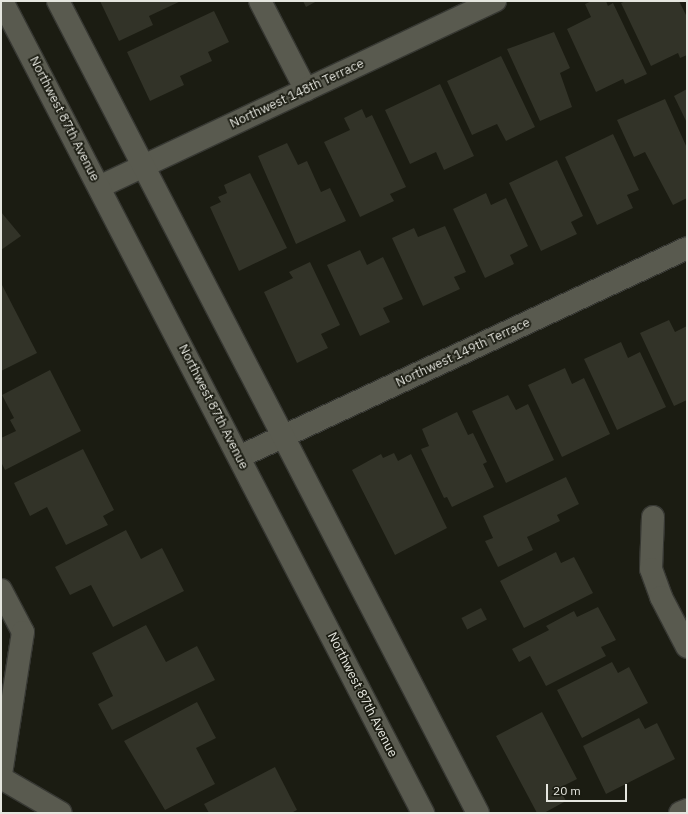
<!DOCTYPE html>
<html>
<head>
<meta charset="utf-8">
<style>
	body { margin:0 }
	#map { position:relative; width:688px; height:814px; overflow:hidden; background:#1b1c12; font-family:"IBM Plex Sans",sans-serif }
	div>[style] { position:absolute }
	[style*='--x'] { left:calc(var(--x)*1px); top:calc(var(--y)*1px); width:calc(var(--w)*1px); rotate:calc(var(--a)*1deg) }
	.building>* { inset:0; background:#323328; transform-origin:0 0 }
	.roads { filter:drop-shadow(1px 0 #373833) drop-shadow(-1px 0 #373833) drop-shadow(0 1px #373833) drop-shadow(0 -1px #373833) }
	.minor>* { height:22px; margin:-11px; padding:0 11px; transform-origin:11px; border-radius:11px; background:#595a4f }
	.secondary>* { height:22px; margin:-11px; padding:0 11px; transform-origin:11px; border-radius:11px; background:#595a4f }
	span { translate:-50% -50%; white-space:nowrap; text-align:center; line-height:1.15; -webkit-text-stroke:3.5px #1b1c12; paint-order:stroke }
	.street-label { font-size:13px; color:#e5e6df }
	.frame { position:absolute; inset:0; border:2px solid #e5e6df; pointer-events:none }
	.scale { position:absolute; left:546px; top:784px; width:81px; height:18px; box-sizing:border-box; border:2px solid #e5e6df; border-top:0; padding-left:5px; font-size:12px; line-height:14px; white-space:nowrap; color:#e5e6df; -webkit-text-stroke:3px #1b1c12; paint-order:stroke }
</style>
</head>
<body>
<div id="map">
	<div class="building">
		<i style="clip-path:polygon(100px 1px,181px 1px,149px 16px,153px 25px,119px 41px)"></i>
		<i style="clip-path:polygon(303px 1px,317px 1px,306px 7px)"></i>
		<i style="clip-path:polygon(592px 1px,606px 1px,608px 6px,613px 3px,647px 74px,625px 84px,623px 79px,596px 92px,567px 29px,591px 17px,585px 4px)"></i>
		<i style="clip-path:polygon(626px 1px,679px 1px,687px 17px,687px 55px,680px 58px,678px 53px,651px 66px,621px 3px)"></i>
		<i style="clip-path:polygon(214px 11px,229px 42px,208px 52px,212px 61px,180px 76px,184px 85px,150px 101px,127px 52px)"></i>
		<i style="clip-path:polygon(554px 32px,570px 68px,560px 73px,572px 107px,540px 121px,507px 49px)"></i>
		<i style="clip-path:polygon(501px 56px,535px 127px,506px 141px,497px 124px,472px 135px,447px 81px)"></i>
		<i style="clip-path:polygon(440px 84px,474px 156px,444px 170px,436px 152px,410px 164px,385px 110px)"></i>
		<i style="clip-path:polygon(687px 89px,687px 123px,674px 96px)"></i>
		<i style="clip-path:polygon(665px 99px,687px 148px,687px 198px,673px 205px,645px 152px,634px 157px,617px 120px)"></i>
		<i style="clip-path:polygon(362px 109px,366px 118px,372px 115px,406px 187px,390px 194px,394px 201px,360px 217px,324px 142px,350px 130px,344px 118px)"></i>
		<i style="clip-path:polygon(613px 134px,639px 190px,627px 195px,633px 208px,597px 225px,565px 157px)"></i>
		<i style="clip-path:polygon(287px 143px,298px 165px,307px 161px,321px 192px,330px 188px,346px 221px,296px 244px,258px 156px)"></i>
		<i style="clip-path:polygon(557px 160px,583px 216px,571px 222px,577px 234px,541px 251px,509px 183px)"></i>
		<i style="clip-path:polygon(250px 173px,287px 248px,239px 271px,210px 207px,221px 202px,218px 197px,227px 193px,224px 185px)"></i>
		<i style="clip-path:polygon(486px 193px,491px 205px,506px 198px,528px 246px,510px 255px,514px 264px,485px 278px,453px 209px)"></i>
		<i style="clip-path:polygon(1px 212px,21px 236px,1px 250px)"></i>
		<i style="clip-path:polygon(445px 226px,466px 272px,454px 277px,460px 289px,423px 306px,392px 238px,414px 228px,418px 237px)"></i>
		<i style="clip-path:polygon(360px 250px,367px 265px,383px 257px,403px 299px,383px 308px,390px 322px,360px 336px,327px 265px)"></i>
		<i style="clip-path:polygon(310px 262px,340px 325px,321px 334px,328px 348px,297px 363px,264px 292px,293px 278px,289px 272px)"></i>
		<i style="clip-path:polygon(1px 283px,37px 353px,1px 371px)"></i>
		<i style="clip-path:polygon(669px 320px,675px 332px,687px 326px,687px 400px,674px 406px,640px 333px)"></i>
		<i style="clip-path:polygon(621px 342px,628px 358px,640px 352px,666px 407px,617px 430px,584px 359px)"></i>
		<i style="clip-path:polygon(565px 368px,572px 384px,584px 378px,610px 434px,562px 457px,528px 385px)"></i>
		<i style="clip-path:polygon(50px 370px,81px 431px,5px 470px,1px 462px,1px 438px,16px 431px,10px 420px,14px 418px,2px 395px)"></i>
		<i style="clip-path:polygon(508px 395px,516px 410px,528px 404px,554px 460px,506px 483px,472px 411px)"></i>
		<i style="clip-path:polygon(457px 412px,468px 435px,473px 433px,487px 462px,483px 464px,494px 487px,452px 507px,447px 497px,444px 498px,421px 449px,429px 446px,422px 429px)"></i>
		<i style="clip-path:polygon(83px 449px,114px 510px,103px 516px,108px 525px,66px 545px,47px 507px,30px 516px,14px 483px)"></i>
		<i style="clip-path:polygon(394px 453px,398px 461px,411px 454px,447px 528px,395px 555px,352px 470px,381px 454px,383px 458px)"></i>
		<i style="clip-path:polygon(566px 477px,579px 504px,557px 515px,560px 521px,527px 537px,533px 550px,498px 567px,485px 541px,493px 538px,483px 516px)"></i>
		<i style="clip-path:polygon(126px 530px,141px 559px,162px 548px,184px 591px,113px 627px,91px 585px,70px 595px,55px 567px)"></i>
		<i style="clip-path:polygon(556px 552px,561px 563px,574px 557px,593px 593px,524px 628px,500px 581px)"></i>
		<i style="clip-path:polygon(598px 607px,616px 640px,601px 647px,606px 656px,546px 686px,530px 656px,519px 662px,512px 649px,549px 630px,546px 626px,574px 611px,577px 617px)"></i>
		<i style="left:481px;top:608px;width:13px;height:22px;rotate:63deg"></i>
		<i style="clip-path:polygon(146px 625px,166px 662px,197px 646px,215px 680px,112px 730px,98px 704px,113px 696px,92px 653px)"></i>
		<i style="clip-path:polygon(612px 662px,618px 673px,629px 667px,648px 703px,582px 738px,557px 690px)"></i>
		<i style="clip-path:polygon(197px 702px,216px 738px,196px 748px,215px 784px,165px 810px,124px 741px)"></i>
		<i style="clip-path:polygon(542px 712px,577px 779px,559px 788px,566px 801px,544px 813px,537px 813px,496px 736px)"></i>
		<i style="clip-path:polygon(639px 718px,645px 729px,657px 723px,675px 759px,606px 794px,583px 746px)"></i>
		<i style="clip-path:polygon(275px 767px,297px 810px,291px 813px,209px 813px,204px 804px)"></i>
	</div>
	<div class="roads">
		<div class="minor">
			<i style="--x:260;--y:1;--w:100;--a:62.7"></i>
			<i style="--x:99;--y:187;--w:438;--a:-25.2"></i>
			<i style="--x:239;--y:457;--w:494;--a:-25"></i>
			<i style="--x:653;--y:517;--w:52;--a:92.2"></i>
			<i style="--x:651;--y:569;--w:30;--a:70"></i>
			<i style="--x:661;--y:597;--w:56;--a:62.5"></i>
			<i style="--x:1;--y:590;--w:47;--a:62.4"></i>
			<i style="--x:23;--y:632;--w:144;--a:98.8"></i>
			<i style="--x:1;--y:778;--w:69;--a:30.3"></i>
			<i style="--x:680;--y:813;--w:8;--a:-23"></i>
		</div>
		<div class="secondary">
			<i style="--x:2;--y:1;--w:915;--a:62.59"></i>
			<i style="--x:58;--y:1;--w:914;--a:62.65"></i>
		</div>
	</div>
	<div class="street-label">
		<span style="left:297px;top:94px;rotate:-25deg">Northwest 148th Terrace</span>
		<span style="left:64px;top:119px;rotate:63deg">Northwest 87th Avenue</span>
		<span style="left:463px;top:353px;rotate:-25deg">Northwest 149th Terrace</span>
		<span style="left:213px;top:407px;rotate:63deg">Northwest 87th Avenue</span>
		<span style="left:362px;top:695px;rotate:63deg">Northwest 87th Avenue</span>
	</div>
	<div class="frame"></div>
	<div class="scale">20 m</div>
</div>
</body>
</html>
